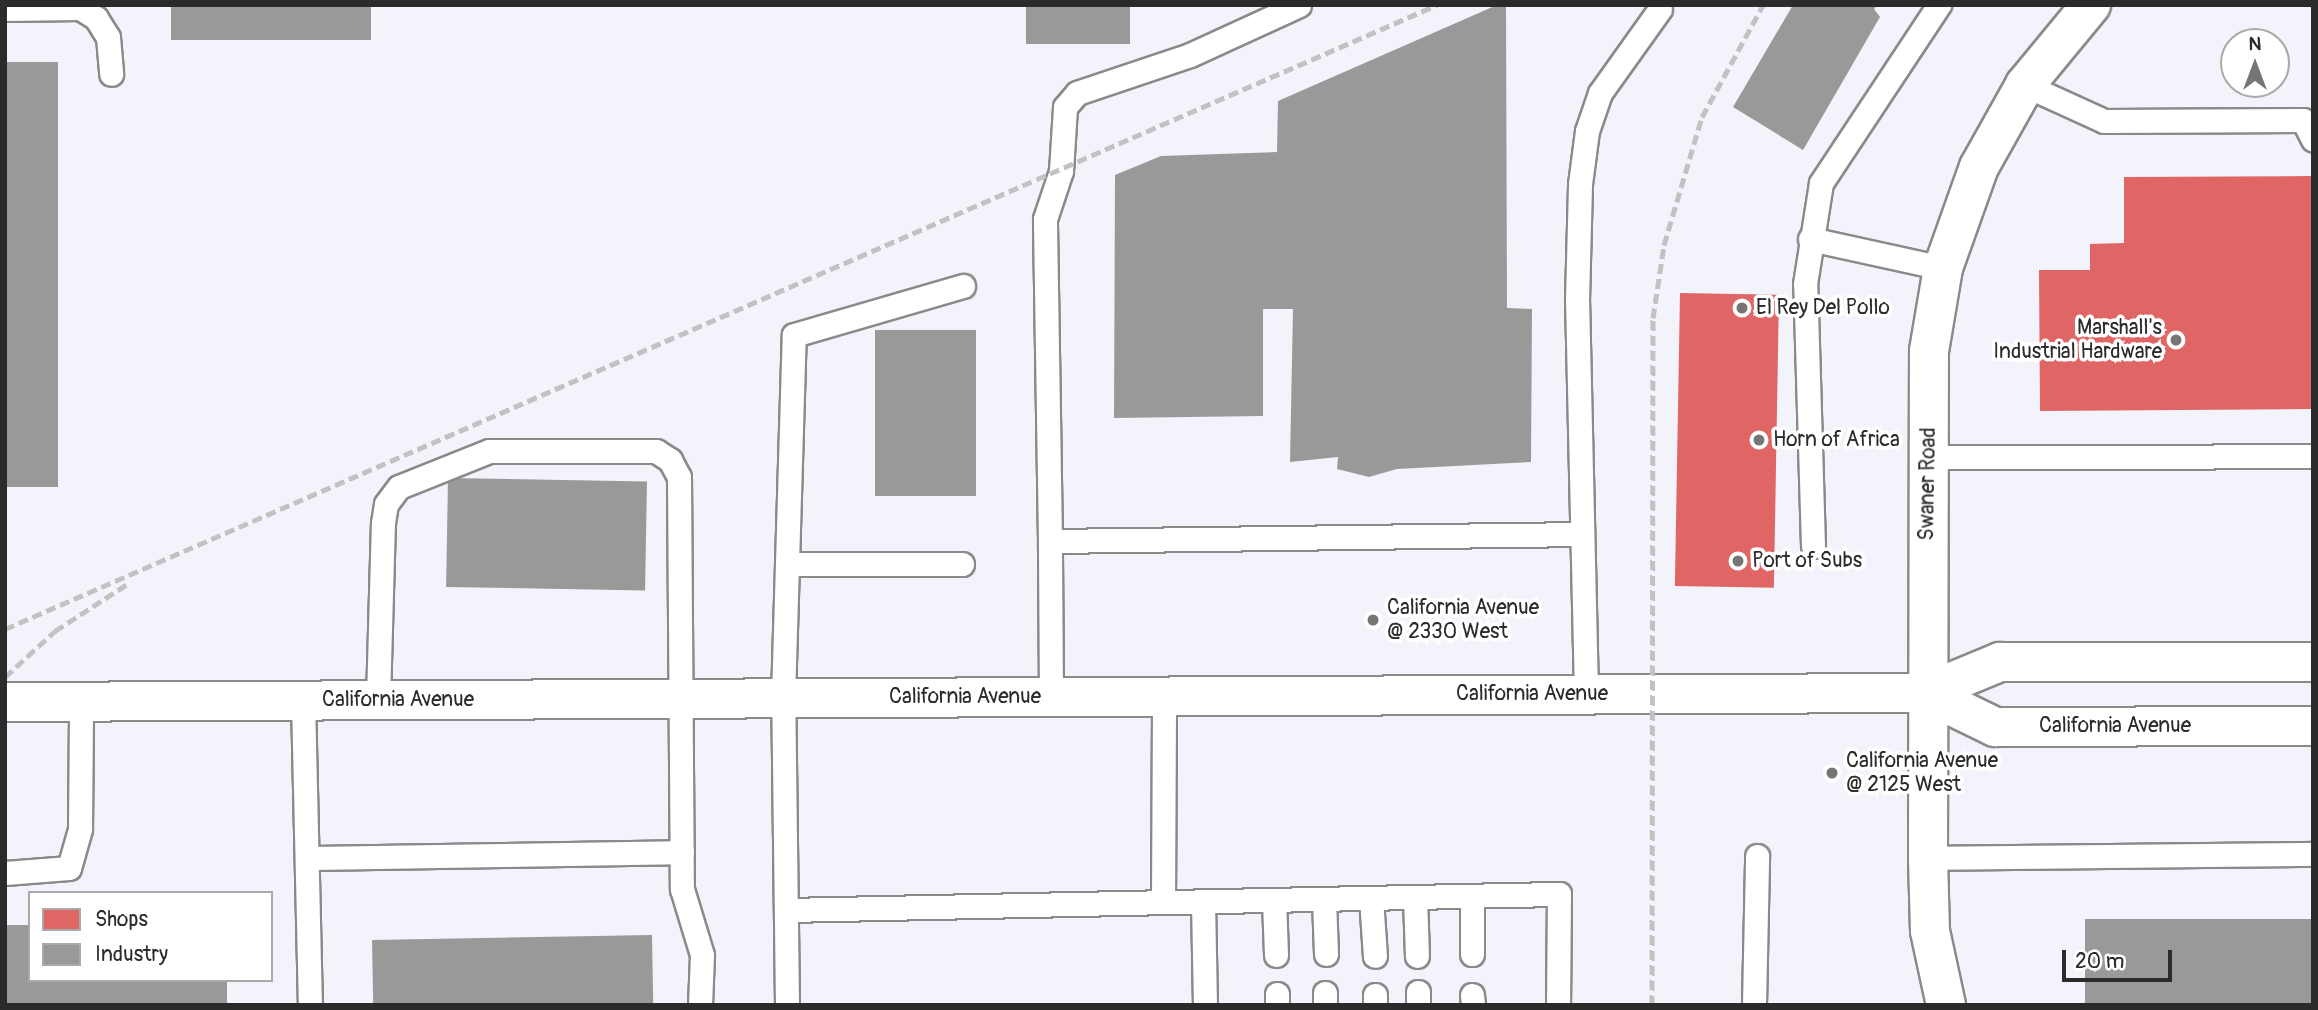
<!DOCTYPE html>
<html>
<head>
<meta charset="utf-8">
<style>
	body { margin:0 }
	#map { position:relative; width:2318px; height:1010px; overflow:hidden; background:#fff; font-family:Pangolin,sans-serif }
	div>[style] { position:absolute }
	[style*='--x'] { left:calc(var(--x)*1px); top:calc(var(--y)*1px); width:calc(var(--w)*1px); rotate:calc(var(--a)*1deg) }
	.built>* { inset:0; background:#f3f3fb }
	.shops>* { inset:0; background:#e06666; transform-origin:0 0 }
	.industry>* { inset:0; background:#999; transform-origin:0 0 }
	.roads { filter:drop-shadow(2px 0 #8a8a8a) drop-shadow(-2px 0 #8a8a8a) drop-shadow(0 2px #8a8a8a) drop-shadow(0 -2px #8a8a8a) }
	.lane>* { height:23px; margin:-11.5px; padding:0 11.5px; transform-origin:11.5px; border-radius:11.5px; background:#fff }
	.street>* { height:38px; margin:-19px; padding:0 19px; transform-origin:19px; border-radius:19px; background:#fff }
	.secondary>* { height:38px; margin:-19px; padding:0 19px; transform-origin:19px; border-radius:19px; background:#fff }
	.rail>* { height:5px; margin-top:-2.5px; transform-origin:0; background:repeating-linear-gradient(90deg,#c2c2c2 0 10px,transparent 0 15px) }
	.dots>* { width:19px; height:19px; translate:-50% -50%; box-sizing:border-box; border:4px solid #fff; border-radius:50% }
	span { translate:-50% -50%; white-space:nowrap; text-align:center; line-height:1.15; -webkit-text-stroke:7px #fff; paint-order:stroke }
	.poi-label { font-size:21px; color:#2b2b2b }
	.left { translate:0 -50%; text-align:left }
	.right { translate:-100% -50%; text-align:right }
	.street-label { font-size:21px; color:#2b2b2b }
	.frame { position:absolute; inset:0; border:7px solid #2b2b2b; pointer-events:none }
	.legend { position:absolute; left:28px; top:891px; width:245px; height:91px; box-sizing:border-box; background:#fff; border:2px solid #aaa; margin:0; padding:9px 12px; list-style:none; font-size:21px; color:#2b2b2b }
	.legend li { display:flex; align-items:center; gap:14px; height:35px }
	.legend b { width:35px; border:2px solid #aaa }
	.north { position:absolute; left:2220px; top:28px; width:70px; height:70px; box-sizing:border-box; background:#fff; border:2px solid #aaa; border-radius:50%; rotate:0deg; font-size:19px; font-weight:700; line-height:28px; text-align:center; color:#2b2b2b }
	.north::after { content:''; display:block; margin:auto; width:24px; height:32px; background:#757575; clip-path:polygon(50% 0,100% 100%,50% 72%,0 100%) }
	.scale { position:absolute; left:2062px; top:950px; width:110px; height:32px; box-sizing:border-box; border:4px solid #2b2b2b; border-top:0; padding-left:9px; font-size:21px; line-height:24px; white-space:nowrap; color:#2b2b2b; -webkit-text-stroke:5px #fff; paint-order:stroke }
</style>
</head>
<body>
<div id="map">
	<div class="built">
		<i style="clip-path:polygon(evenodd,5px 5px,2313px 5px,2313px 1005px,5px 1005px,5px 5px,2234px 42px,2276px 42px,2276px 84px,2234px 84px,2234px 42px,5px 5px,30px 893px,271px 893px,271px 980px,30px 980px,30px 893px)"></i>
	</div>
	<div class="shops">
		<i style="clip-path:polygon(2313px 176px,2313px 409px,2040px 411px,2039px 270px,2090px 270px,2090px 244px,2124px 243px,2124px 177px)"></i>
		<i style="left:1680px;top:293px;width:99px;height:293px;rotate:1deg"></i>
	</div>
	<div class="industry">
		<i style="left:171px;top:5px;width:200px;height:35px"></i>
		<i style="left:1026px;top:5px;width:104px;height:39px"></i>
		<i style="clip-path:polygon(1497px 5px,1506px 5px,1507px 308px,1532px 309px,1531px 462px,1397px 469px,1369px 477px,1337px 469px,1338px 457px,1290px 462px,1293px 309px,1263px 309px,1263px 416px,1114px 418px,1115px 175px,1161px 156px,1277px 152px,1278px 101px)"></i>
		<i style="clip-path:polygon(1793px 5px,1877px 5px,1874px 9px,1880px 17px,1803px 150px,1733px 107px)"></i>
		<i style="left:5px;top:62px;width:53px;height:425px"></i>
		<i style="left:875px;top:330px;width:101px;height:166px"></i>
		<i style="left:448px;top:478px;width:199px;height:109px;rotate:1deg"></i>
		<i style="left:2085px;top:919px;width:228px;height:86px"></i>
		<i style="clip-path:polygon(5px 925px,30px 925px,30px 980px,227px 980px,227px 1005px,5px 1005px)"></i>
		<i style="left:652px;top:935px;width:70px;height:280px;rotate:89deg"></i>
	</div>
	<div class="roads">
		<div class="lane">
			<i style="--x:5;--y:9;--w:75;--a:-0.8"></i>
			<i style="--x:80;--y:8;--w:19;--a:32"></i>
			<i style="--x:96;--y:18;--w:22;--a:58"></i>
			<i style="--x:108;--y:37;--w:37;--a:85"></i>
			<i style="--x:2025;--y:85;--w:87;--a:24.5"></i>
			<i style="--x:2104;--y:121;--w:199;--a:-0.3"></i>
			<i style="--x:2303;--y:120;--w:22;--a:63"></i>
			<i style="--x:1810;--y:239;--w:136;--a:12.3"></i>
			<i style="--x:1929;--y:457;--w:384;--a:-0.1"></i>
			<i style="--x:1050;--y:541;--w:322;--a:-90.9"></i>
			<i style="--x:1045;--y:219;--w:51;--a:-71.6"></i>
			<i style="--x:1061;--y:171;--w:64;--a:-86.4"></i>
			<i style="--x:1065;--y:107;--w:18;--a:-49"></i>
			<i style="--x:1077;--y:93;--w:119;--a:-18.6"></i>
			<i style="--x:1190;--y:55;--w:120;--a:-24.6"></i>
			<i style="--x:1813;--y:546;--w:262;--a:-91.7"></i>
			<i style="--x:1805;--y:284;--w:102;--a:-81"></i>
			<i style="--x:1821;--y:183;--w:214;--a:-56.5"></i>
			<i style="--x:787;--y:564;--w:175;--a:0"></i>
			<i style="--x:1586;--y:694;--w:394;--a:-91.3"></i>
			<i style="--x:1577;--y:300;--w:116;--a:-88.5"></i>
			<i style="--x:1580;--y:184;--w:53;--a:-82.5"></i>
			<i style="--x:1587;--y:131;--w:40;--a:-71.1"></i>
			<i style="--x:1600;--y:93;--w:103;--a:-54.5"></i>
			<i style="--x:1051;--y:696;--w:155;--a:-90.4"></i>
			<i style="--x:1050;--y:541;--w:532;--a:-0.75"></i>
			<i style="--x:303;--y:700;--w:305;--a:88.7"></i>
			<i style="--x:378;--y:700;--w:177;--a:-88.4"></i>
			<i style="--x:383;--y:523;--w:19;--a:-81"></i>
			<i style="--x:386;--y:504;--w:21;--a:-53"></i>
			<i style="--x:399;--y:487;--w:97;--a:-21.8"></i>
			<i style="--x:489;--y:451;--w:167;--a:0"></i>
			<i style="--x:656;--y:451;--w:17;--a:33"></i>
			<i style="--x:670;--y:460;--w:19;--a:62"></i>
			<i style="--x:679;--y:477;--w:412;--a:89.6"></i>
			<i style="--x:682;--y:889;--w:69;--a:73.1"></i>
			<i style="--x:702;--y:955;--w:50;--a:92.3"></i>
			<i style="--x:308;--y:858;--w:374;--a:-0.9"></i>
			<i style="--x:1928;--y:858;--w:385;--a:-0.6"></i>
			<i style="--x:5;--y:873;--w:64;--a:-4.5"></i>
			<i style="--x:69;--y:868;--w:41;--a:-74.2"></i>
			<i style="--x:80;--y:829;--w:127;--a:-89.5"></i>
			<i style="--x:1472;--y:896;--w:58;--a:90"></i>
			<i style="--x:1415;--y:897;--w:59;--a:88.1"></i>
			<i style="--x:1371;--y:898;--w:58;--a:86.1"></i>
			<i style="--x:1324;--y:899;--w:55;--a:87.9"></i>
			<i style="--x:1274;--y:900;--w:55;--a:87.9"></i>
			<i style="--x:1203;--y:901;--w:104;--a:88.9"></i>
			<i style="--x:1163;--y:902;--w:206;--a:-89.7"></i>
			<i style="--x:786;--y:910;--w:773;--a:-1.19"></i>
			<i style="--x:1559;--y:894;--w:111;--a:90.5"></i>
			<i style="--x:1418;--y:992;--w:13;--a:90"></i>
			<i style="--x:1325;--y:993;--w:12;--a:90"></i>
			<i style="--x:1277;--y:994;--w:11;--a:90"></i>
			<i style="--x:1375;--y:995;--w:10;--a:90"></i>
			<i style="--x:1472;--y:995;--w:10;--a:84"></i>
			<i style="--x:787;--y:1005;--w:307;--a:-90.7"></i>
			<i style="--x:783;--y:698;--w:363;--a:-88.3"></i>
			<i style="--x:794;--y:335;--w:176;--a:-16.2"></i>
			<i style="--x:1754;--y:1005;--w:149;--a:-88.8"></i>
		</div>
		<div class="street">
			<i style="--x:1946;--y:1005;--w:76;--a:-102.2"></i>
			<i style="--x:1930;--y:931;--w:73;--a:-91.6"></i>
			<i style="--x:1928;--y:858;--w:507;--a:-89.89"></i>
			<i style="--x:1929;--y:351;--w:84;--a:-80.4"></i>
			<i style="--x:1943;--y:268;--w:107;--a:-70.4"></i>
			<i style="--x:1979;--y:167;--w:94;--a:-60.7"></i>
			<i style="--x:2025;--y:85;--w:104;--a:-50.5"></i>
		</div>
		<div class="secondary">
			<i style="--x:1925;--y:693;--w:78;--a:25.9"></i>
			<i style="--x:1995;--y:727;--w:318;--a:-0.2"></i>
			<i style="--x:5;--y:702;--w:1920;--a:-0.27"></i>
			<i style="--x:1925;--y:693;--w:81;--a:-22.5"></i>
			<i style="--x:2000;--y:662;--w:313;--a:0"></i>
		</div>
	</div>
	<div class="rail">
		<i style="--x:5;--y:629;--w:1562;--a:-23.55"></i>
		<i style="--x:5;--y:677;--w:68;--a:-42.6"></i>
		<i style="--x:55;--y:631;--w:86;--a:-33.1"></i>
		<i style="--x:1652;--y:1005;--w:687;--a:-89.92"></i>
		<i style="--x:1653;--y:318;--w:74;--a:-81.4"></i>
		<i style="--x:1664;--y:245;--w:134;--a:-73.5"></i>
		<i style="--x:1702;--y:117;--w:128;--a:-61.4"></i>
	</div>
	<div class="dots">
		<i style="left:1742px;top:308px;background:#757575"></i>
		<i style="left:2176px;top:340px;background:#757575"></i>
		<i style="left:1759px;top:440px;background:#757575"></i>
		<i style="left:1738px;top:561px;background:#757575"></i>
		<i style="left:1373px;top:620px;background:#757575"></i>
		<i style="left:1832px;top:773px;background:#757575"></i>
	</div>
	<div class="poi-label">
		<span class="left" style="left:1756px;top:308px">El Rey Del Pollo</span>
		<span class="right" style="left:2162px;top:340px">Marshall's<br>Industrial Hardware</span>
		<span class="left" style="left:1773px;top:440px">Horn of Africa</span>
		<span class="left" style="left:1752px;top:561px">Port of Subs</span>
		<span class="left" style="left:1387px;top:620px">California Avenue<br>@ 2330 West</span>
		<span class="left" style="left:1846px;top:773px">California Avenue<br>@ 2125 West</span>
	</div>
	<div class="street-label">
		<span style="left:1928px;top:484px;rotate:-89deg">Swaner Road</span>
		<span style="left:1532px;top:694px">California Avenue</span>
		<span style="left:965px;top:697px">California Avenue</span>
		<span style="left:398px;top:700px">California Avenue</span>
		<span style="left:2115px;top:726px">California Avenue</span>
	</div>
	<div class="frame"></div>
	<ul class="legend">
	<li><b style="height:19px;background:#e06666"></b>Shops</li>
	<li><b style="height:19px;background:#999"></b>Industry</li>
	</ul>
	<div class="north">N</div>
	<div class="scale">20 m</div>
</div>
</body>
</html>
